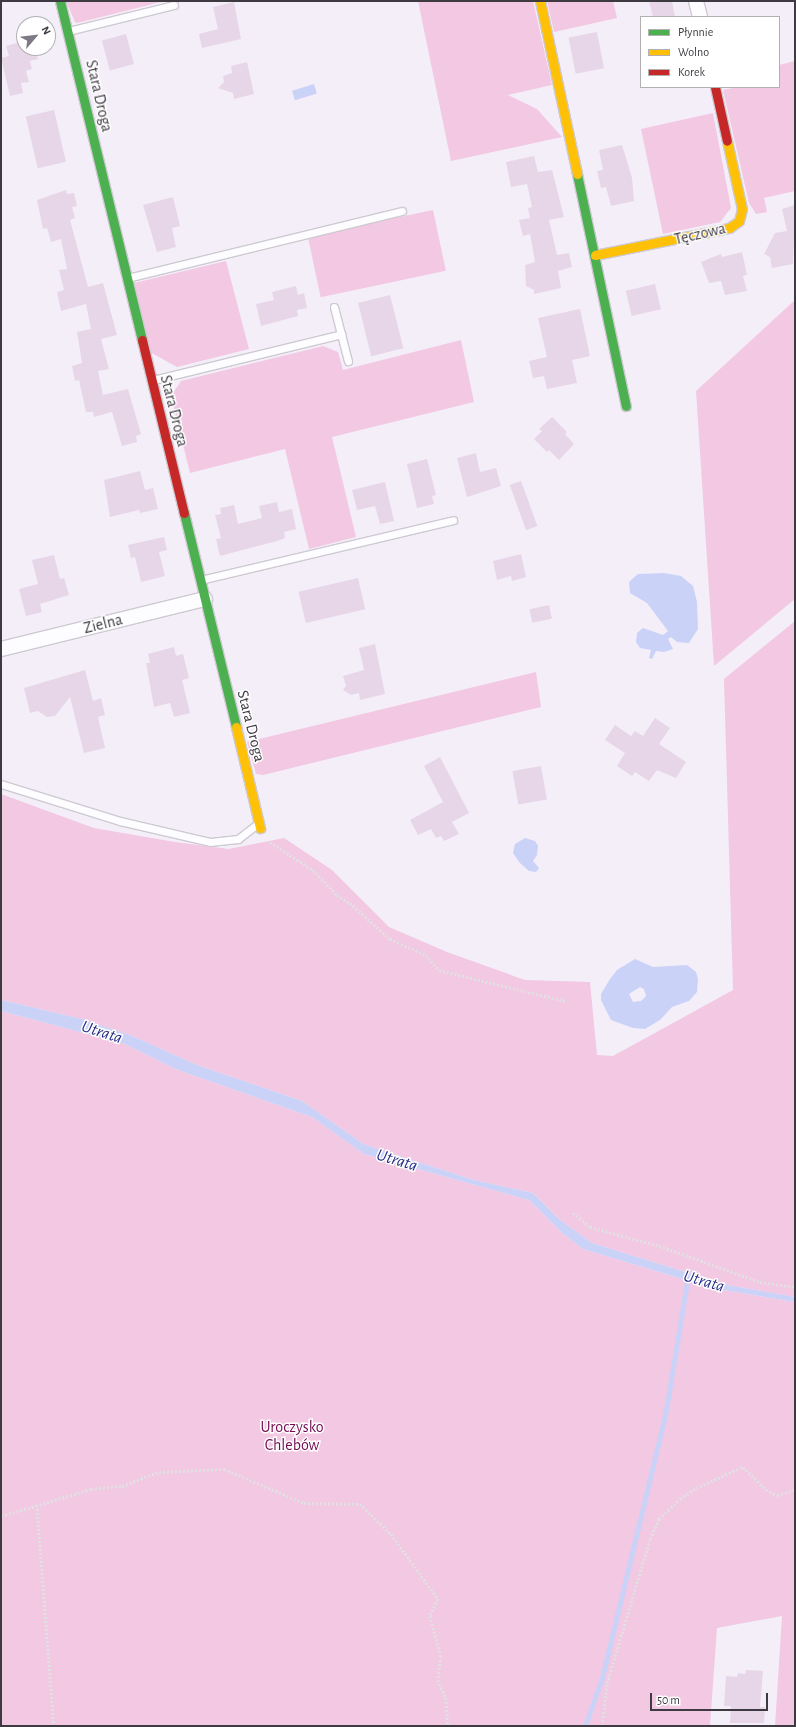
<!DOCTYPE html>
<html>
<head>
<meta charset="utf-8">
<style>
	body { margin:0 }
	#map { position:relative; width:796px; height:1727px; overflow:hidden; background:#f4eef9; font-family:"Alegreya Sans",sans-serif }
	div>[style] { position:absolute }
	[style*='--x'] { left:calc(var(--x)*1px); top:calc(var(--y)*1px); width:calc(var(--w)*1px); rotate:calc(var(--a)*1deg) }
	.green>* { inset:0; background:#f2c8e2; transform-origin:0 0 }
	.water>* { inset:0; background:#cad2f8; transform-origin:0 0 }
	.stream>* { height:4.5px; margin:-2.25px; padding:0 2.25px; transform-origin:2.25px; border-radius:2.25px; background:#cad2f8 }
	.building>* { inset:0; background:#e7d6e8; transform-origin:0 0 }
	.path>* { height:2.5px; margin-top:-1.25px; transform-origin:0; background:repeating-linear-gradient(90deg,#e1e0e3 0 2px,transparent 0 4px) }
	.roads { filter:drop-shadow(1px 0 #cecad2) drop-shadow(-1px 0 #cecad2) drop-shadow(0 1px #cecad2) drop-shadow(0 -1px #cecad2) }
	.lane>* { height:7px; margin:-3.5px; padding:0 3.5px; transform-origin:3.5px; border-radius:3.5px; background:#fdfcfe }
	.street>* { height:14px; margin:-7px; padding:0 7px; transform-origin:7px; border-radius:7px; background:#fdfcfe }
	.fast>* { height:9px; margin:-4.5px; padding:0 4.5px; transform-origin:4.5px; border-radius:4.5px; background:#4caf50 }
	.slow>* { height:9px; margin:-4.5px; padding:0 4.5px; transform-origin:4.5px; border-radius:4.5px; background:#ffc107 }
	.jam>* { height:9px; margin:-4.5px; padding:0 4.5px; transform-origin:4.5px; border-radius:4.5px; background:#c62828 }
	span { translate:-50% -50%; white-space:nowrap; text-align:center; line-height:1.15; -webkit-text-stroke:3px #fff; paint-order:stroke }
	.street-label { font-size:16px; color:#3e3a42 }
	.park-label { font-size:16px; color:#720c52 }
	.water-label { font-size:17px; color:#242b86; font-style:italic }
	.frame { position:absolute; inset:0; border:2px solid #3e3a42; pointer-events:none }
	.legend { position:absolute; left:640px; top:16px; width:140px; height:72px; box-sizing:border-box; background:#fff; border:1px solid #b2b0b3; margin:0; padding:5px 7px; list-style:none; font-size:12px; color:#3e3a42 }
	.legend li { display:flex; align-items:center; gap:8px; height:20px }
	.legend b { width:20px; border:1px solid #b2b0b3 }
	.north { position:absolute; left:16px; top:16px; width:40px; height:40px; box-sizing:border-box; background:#fff; border:1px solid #b2b0b3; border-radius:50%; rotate:62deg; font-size:11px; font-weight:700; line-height:16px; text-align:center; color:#3e3a42 }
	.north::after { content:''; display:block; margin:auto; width:14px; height:18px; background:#7e7982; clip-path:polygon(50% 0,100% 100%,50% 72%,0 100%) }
	.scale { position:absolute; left:650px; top:1693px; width:118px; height:18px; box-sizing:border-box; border:2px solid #3e3a42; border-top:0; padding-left:5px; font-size:12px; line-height:14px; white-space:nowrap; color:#3e3a42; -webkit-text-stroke:3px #fff; paint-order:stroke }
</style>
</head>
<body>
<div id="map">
	<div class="green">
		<i style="clip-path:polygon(66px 1px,165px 1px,77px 23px,75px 22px)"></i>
		<i style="clip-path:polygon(418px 1px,533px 1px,552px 85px,508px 95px,537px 109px,562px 137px,451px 161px)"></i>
		<i style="clip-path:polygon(547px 1px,613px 1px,617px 18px,554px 32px)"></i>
		<i style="clip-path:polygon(795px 61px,795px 191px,764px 198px,767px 212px,756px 214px,749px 203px,723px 90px,738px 87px,779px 87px,779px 65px)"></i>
		<i style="clip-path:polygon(713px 113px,731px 208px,720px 222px,663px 234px,641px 129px)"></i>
		<i style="left:433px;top:210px;width:62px;height:128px;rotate:78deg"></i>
		<i style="clip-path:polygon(226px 261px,249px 349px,177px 367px,150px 352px,134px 283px)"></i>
		<i style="clip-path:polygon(795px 300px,795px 599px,714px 666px,696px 391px)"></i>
		<i style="clip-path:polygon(461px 340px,474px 402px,332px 437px,356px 537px,309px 549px,285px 449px,190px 473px,171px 396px,181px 381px,323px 346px,338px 352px,343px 370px)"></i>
		<i style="clip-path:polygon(795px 621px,795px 1297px,727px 1285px,592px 1243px,560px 1220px,533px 1193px,474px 1180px,374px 1148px,362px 1143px,302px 1101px,197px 1065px,130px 1035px,82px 1019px,1px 1000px,1px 794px,94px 828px,175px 842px,229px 849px,284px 838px,332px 870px,389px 927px,447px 952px,525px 980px,590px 982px,597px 1055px,613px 1056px,733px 990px,724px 679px)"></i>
		<i style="clip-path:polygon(536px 672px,541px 707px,263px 775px,256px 774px,247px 742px)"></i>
		<i style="clip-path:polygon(1px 1011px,125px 1044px,178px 1070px,312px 1117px,364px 1154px,529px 1200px,561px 1232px,583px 1249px,712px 1288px,795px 1302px,795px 1726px,775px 1726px,782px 1616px,717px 1628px,710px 1726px,1px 1726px)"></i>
	</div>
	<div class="water">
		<i style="left:314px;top:84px;width:10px;height:23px;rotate:73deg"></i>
		<i style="clip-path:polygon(664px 573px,681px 576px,693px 586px,697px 602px,698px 629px,689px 643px,677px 642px,671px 637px,668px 639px,673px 649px,664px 652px,656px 651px,652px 659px,649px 658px,651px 650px,640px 648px,636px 642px,637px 633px,643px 628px,663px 635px,668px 631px,647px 603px,630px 593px,629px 582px,638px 574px)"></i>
		<i style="clip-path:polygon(525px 838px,535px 841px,538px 846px,537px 855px,533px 861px,539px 868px,536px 872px,529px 871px,520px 863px,513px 853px,515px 844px)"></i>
		<i style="clip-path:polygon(evenodd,635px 959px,653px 967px,687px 965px,696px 972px,698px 979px,697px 992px,689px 1001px,672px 1007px,660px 1020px,645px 1029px,633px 1028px,611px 1020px,601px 1000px,601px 994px,610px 979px,617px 970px,635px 959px,640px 987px,644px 989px,646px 996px,641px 1001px,633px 1002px,629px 994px,640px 987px)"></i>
		<i style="clip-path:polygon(1px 1000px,82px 1019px,130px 1035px,197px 1065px,302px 1101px,362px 1143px,374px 1148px,474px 1180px,533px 1193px,560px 1220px,592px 1243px,727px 1285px,795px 1297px,795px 1302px,712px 1288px,583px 1249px,561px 1232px,529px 1200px,364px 1154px,312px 1117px,178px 1070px,125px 1044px,1px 1011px)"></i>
	</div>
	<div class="stream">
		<i style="--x:585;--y:1726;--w:51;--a:-70.5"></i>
		<i style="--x:602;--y:1678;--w:269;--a:-76.5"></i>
		<i style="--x:665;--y:1416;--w:142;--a:-80.7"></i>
	</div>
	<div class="building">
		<i style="clip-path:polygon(649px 1px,672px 1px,675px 17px,653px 17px)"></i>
		<i style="clip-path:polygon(234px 2px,241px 39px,202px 48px,199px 34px,218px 29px,213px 7px)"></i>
		<i style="left:597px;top:32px;width:37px;height:29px;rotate:79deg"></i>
		<i style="left:126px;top:34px;width:31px;height:25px;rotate:75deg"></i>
		<i style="clip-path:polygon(24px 41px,24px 48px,35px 48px,38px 59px,30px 61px,32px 69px,26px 71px,29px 82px,21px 83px,23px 93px,10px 96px,1px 58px,9px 56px,6px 46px)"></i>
		<i style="clip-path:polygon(247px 62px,254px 94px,234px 99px,233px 93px,218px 88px,224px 82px,223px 76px,232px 73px,231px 66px)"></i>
		<i style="left:54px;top:110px;width:53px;height:29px;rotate:77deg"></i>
		<i style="clip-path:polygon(622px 145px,632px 178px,634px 201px,611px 206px,606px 187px,601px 188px,597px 171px,603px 170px,599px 150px)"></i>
		<i style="clip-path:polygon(534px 156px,538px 172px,552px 170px,564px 217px,549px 220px,557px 255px,569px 253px,572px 267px,558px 271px,561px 288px,534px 294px,534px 290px,526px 286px,525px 265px,535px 262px,530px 234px,523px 236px,519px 220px,530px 218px,528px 208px,532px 207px,527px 184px,511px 187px,506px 162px)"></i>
		<i style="clip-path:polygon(66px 190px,67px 194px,74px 193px,77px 206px,72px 207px,75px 218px,70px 220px,88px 287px,103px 283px,117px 335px,101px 339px,109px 369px,98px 371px,103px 395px,128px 389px,141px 434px,136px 436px,137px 442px,122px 446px,112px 412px,94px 417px,93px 412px,86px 412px,79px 380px,75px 381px,72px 366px,82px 363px,77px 332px,91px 329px,86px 304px,61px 311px,57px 292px,64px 290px,59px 270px,67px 269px,61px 239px,51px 242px,47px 228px,43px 229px,37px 200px)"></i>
		<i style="clip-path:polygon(173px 197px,180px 226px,172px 228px,176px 247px,157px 252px,143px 205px)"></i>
		<i style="clip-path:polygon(795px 205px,793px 264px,772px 268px,770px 257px,764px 254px,775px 233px,787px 231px,782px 209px)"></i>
		<i style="clip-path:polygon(742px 252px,747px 275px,743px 276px,747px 291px,725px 295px,721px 281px,709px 283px,701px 262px,721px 254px,722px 257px)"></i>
		<i style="left:655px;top:284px;width:26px;height:30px;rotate:77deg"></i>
		<i style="clip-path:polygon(296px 286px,298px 295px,304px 293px,307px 308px,297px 310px,298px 316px,261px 326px,256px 304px,274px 300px,272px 292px)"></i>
		<i style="left:390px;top:295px;width:55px;height:33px;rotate:76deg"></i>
		<i style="clip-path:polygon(580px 309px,590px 356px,572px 360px,577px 383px,547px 389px,544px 376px,533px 378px,529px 361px,547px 357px,538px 318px)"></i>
		<i style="clip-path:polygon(552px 417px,567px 432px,565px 434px,574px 444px,559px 460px,549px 450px,547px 452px,534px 439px,542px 431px,539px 429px)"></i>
		<i style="clip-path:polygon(476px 453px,480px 472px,496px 468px,501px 486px,467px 497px,457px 458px)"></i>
		<i style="clip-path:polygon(427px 459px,436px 495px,432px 496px,434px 504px,417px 508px,407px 464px)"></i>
		<i style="clip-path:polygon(140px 471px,145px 490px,153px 488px,158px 509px,140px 513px,139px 510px,110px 517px,104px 480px)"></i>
		<i style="left:521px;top:481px;width:48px;height:12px;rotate:70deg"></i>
		<i style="clip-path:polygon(385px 482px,394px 521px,380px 524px,375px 506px,357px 510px,352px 490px)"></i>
		<i style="clip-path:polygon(277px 502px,279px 512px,292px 509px,296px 529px,284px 532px,285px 538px,277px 541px,220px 556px,216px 539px,221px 538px,215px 515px,221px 514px,220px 508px,234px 505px,238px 524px,262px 518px,259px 506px)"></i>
		<i style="clip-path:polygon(164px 537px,167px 550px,159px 552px,165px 576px,141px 582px,135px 557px,131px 558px,128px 545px)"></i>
		<i style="clip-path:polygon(521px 554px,526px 577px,512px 581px,511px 576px,497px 580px,493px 561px)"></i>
		<i style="clip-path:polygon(54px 555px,60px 579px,64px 578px,69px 595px,40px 604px,42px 612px,26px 616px,19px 589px,38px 584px,32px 560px)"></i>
		<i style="left:358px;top:578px;width:32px;height:61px;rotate:77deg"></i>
		<i style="left:549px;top:605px;width:14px;height:20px;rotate:78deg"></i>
		<i style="clip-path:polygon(375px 644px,385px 694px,360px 700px,359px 693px,351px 695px,343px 690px,346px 686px,343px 676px,364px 670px,359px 648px)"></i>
		<i style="clip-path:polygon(174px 647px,176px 656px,183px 654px,189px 678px,182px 680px,190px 713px,174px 717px,170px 703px,154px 707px,146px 663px,150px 663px,148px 654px)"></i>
		<i style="clip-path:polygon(85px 670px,93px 701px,101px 698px,105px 715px,98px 717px,105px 748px,84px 753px,70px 697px,55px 716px,47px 717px,38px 711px,30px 713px,24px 688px)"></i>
		<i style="clip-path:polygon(655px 718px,670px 728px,659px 744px,686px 762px,676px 778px,657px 770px,649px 781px,635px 772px,632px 776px,617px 766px,625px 753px,605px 740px,615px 725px,631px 736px,635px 731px,643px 736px)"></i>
		<i style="clip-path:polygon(440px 757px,469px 813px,452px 822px,459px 834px,444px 841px,441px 836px,436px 838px,431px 829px,418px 835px,410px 820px,443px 802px,424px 766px)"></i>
		<i style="left:541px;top:766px;width:34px;height:29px;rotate:80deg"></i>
		<i style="clip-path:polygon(746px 1670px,763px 1671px,760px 1707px,765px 1707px,764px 1723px,730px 1723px,731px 1706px,724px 1706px,726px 1676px,737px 1677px,738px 1673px,745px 1674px)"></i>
	</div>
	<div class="path">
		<i style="--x:270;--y:842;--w:51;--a:33.1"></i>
		<i style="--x:313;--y:870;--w:35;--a:46"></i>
		<i style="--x:337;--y:895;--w:15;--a:32"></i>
		<i style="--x:350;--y:903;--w:54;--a:42"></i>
		<i style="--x:390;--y:939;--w:39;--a:24"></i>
		<i style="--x:426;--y:955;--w:20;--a:49"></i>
		<i style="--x:439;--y:970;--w:130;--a:13.8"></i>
		<i style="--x:573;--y:1213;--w:22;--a:39"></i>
		<i style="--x:590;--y:1227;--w:76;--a:15.3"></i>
		<i style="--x:663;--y:1247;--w:103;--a:19.8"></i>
		<i style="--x:760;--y:1282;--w:35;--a:8"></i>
		<i style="--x:37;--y:1505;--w:222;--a:85.6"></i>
		<i style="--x:1;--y:1516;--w:94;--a:-16.7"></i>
		<i style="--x:91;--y:1489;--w:31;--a:-6"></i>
		<i style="--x:122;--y:1486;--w:40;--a:-21"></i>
		<i style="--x:159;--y:1472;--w:65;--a:-2.6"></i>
		<i style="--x:224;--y:1469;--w:87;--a:23"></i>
		<i style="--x:304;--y:1503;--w:56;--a:1"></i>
		<i style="--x:360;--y:1504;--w:43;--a:44.1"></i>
		<i style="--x:391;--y:1534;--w:80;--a:54.1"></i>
		<i style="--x:438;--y:1599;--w:19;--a:115"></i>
		<i style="--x:430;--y:1616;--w:41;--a:74.6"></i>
		<i style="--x:441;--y:1656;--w:24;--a:97"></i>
		<i style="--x:438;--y:1680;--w:20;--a:66"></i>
		<i style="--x:446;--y:1698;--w:28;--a:86"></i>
		<i style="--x:602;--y:1726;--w:43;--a:-83.4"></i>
		<i style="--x:607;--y:1683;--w:150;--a:-73.4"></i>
		<i style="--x:650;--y:1539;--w:22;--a:-66"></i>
		<i style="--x:659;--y:1519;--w:29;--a:-44"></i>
		<i style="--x:680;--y:1499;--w:19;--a:-35"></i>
		<i style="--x:696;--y:1488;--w:48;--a:-24.4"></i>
		<i style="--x:740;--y:1468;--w:3;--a:-18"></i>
		<i style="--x:743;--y:1467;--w:36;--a:44"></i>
		<i style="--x:769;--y:1492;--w:9;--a:21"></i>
		<i style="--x:777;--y:1495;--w:19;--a:-16"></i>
	</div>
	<div class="roads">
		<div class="lane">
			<i style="--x:68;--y:31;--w:109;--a:-13.8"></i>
			<i style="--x:127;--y:278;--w:283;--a:-13.7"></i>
			<i style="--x:334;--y:307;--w:56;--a:75.5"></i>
			<i style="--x:153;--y:380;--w:194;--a:-13.7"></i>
			<i style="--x:200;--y:580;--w:260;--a:-13.3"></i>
			<i style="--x:1;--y:784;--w:125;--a:17.3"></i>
			<i style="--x:120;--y:821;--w:92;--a:13.1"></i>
			<i style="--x:210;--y:842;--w:28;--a:-6"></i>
			<i style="--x:238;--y:839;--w:24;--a:-38"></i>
		</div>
		<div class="street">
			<i style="--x:696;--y:1;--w:16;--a:76"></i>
			<i style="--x:1;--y:649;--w:210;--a:-13.8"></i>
		</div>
		<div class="fast">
			<i style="--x:60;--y:1;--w:349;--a:76.4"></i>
			<i style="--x:577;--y:174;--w:237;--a:78.1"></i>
			<i style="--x:184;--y:513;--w:220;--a:76.3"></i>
		</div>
		<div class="slow">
			<i style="--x:540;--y:1;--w:177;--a:77.9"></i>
			<i style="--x:595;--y:255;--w:137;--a:-11.4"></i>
			<i style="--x:729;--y:228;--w:12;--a:-35"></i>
			<i style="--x:739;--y:221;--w:12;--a:-76"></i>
			<i style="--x:742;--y:209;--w:70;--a:-102.4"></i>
			<i style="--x:236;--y:727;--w:104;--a:76.6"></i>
		</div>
		<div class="jam">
			<i style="--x:715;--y:87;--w:55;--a:77.5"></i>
			<i style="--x:142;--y:340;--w:178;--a:76.4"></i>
		</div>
	</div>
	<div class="street-label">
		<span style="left:99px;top:96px;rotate:77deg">Stara Droga</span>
		<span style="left:700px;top:234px;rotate:-13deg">Tęczowa</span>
		<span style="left:174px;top:411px;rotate:76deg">Stara Droga</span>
		<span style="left:103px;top:624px;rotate:-14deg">Zielna</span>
		<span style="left:251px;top:726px;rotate:76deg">Stara Droga</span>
	</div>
	<div class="park-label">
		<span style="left:292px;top:1436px">Uroczysko<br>Chlebów</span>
	</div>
	<div class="water-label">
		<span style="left:102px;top:1032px;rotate:18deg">Utrata</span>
		<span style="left:397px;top:1160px;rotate:17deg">Utrata</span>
		<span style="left:704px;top:1281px;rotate:16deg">Utrata</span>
	</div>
	<div class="frame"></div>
	<ul class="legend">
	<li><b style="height:5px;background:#4caf50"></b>Płynnie</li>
	<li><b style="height:5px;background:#ffc107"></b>Wolno</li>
	<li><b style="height:5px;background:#c62828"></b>Korek</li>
	</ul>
	<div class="north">N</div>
	<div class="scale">50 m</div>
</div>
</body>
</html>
